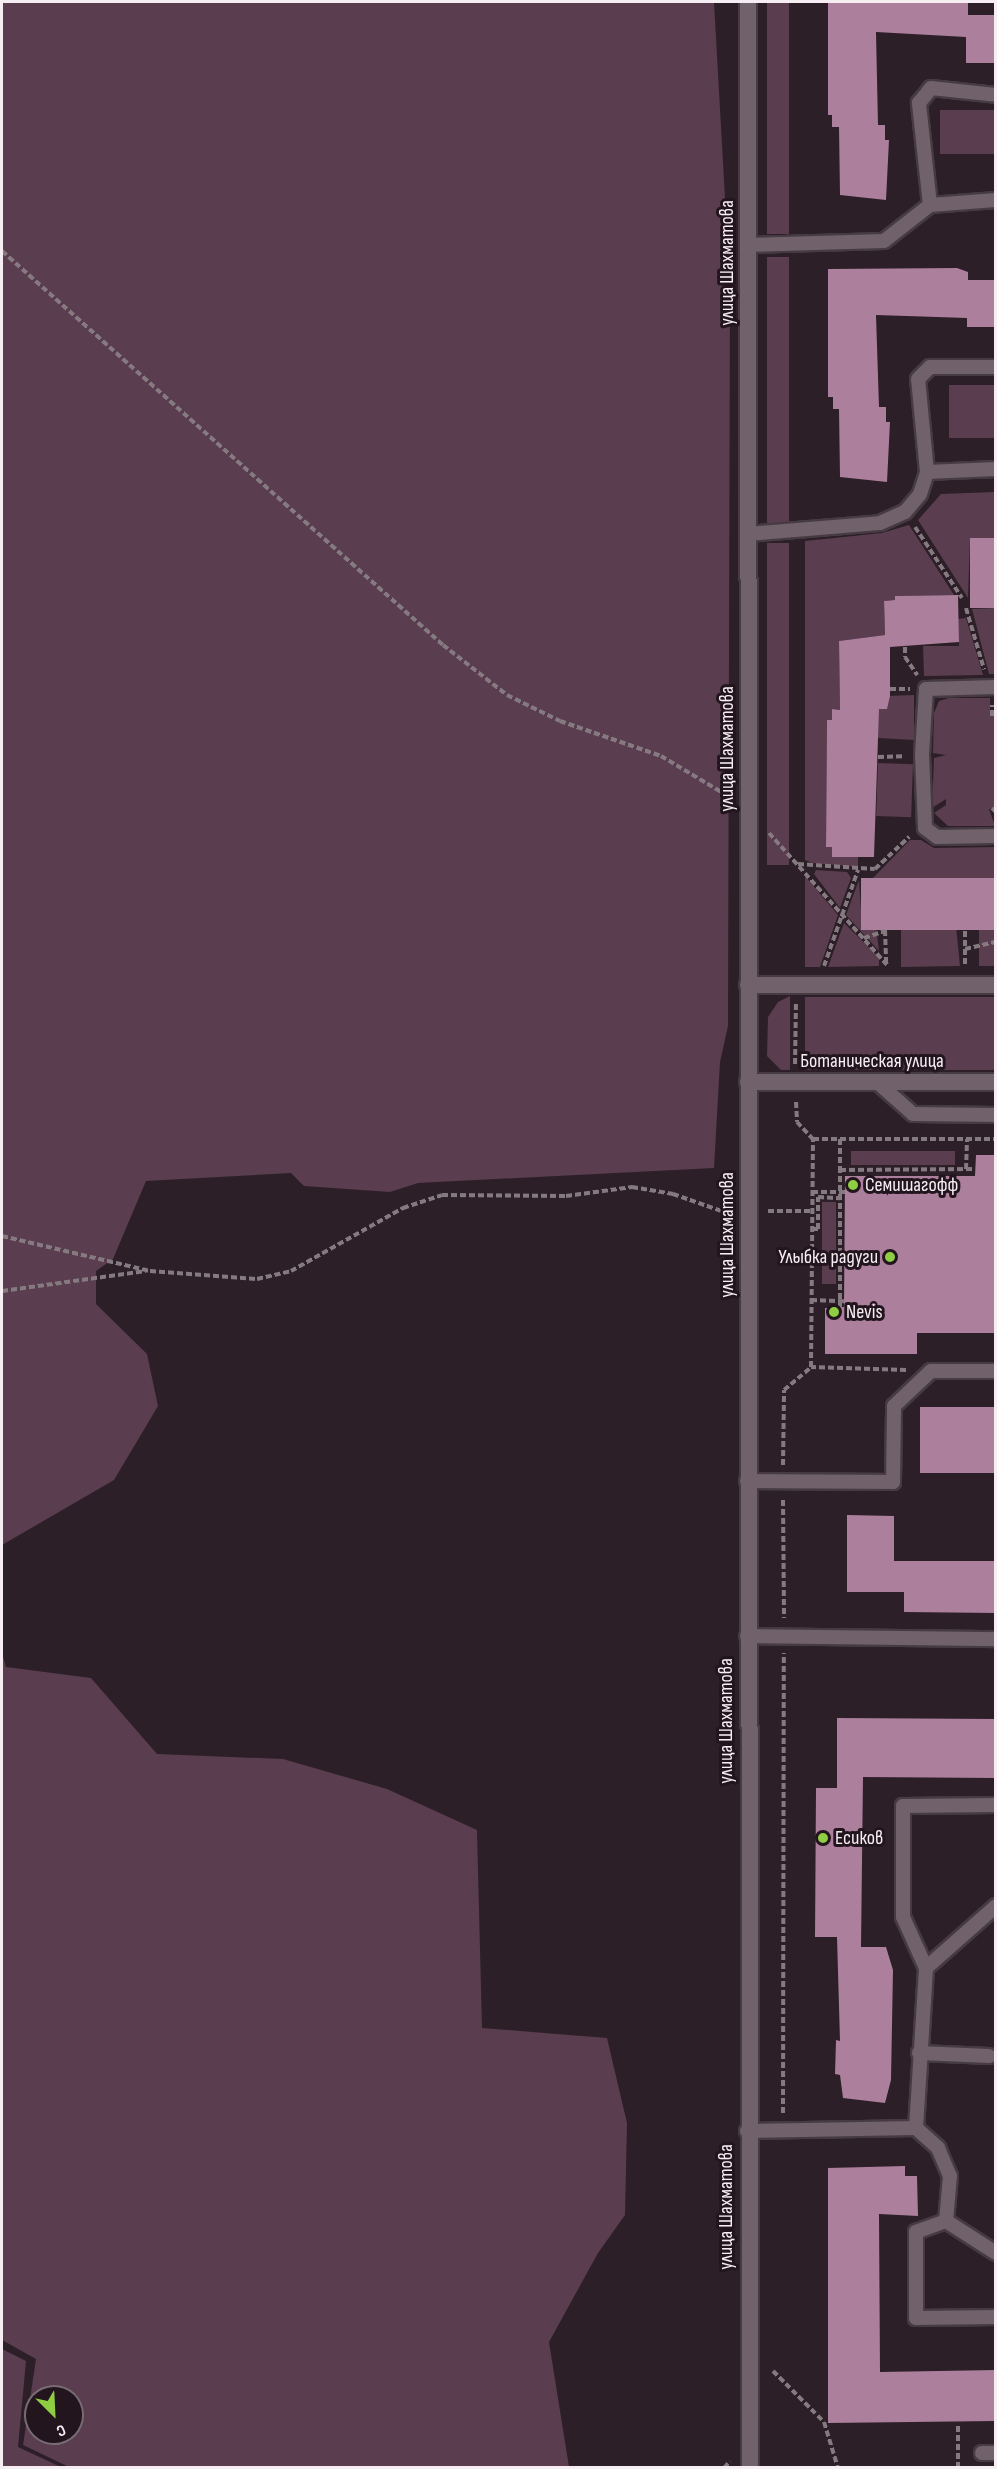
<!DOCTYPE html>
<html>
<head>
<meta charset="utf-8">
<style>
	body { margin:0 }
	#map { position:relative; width:997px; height:2469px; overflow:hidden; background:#2c1f27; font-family:"Sofia Sans Condensed",sans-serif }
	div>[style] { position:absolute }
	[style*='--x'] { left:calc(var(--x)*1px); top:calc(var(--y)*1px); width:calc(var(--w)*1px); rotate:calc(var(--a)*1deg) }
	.green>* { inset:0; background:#5a3d4f; transform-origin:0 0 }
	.building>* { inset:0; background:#ac7f9c; transform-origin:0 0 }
	.path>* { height:4px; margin-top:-2px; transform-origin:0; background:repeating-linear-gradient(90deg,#867a81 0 6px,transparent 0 9px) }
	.roads { filter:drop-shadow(2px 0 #463b42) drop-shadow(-2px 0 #463b42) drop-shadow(0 2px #463b42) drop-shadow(0 -2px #463b42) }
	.service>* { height:14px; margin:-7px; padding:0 7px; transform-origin:7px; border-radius:7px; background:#70616a }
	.minor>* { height:16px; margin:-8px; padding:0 8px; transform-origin:8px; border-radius:8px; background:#70616a }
	.tertiary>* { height:16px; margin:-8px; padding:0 8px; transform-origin:8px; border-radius:8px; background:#70616a }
	.dots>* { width:16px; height:16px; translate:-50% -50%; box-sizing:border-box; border:3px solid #22151d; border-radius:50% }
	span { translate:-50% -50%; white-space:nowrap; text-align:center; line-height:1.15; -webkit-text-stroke:6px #22151d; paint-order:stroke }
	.street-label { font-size:20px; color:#f7eef3 }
	.poi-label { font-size:20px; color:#f7eef3 }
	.left { translate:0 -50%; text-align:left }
	.right { translate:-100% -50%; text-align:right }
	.frame { position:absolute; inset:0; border:3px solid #f7eef3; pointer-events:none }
	.north { position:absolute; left:24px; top:2385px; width:60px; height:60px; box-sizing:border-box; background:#22151d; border:2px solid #776c73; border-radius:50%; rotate:156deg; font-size:16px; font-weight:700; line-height:24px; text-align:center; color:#f7eef3 }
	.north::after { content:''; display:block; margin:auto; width:21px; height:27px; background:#8fcd42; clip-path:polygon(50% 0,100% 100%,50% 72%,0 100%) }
</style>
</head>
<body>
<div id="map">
	<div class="green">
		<i style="clip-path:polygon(2px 2px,714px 2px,730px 287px,728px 1026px,720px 1062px,714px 1168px,418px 1183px,390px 1192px,304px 1186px,291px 1173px,146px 1181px,113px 1259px,96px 1271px,96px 1304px,147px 1354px,158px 1406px,114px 1480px,2px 1545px)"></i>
		<i style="left:767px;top:2px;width:22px;height:232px"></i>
		<i style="left:940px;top:110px;width:55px;height:44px"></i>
		<i style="left:767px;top:257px;width:22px;height:266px"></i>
		<i style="left:995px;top:385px;width:53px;height:46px;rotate:90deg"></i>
		<i style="clip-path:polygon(995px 492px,995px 538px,970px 539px,968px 598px,918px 520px,941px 494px)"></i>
		<i style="clip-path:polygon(909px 525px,954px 595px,895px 596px,895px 600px,884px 601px,885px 635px,839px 641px,840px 710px,832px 709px,832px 720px,827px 720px,826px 847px,832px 847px,832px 857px,858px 857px,858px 867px,813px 863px,805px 860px,805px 541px,882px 533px)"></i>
		<i style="left:789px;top:543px;width:322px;height:22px;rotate:90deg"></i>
		<i style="clip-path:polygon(995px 608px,995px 674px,989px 674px,972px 609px)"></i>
		<i style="clip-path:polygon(966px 618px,983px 675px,924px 676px,923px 646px,959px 646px,958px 619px)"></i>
		<i style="clip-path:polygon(914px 695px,914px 740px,878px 738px,878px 709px,887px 709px,887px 696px)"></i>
		<i style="clip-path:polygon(949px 698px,990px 698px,990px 716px,995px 716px,995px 698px,995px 808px,989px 809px,995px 826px,948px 826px,934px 813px,946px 805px,946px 799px,932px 808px,934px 758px,946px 755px,933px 753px,934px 713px,939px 701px)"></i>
		<i style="left:878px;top:763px;width:35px;height:53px;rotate:2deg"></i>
		<i style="clip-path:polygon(910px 840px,921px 840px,934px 848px,995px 847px,995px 878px,871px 880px)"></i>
		<i style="clip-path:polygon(816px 870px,847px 872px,851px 878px,840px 908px,814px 874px)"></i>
		<i style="clip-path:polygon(805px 876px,838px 915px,820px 967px,805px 967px)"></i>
		<i style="clip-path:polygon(859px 880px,862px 926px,876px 926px,879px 951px,846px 915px)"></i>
		<i style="clip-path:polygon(844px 923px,879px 957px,879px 966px,828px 967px)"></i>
		<i style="clip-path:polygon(916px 926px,956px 926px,960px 966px,901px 967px,901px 930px,916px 930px)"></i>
		<i style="left:995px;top:927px;width:39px;height:16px;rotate:90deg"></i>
		<i style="clip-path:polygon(790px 996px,790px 1070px,781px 1070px,767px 1056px,768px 1017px,778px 1002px)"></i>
		<i style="left:805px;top:997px;width:190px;height:73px"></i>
		<i style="left:955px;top:1151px;width:14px;height:104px;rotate:90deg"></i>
		<i style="left:822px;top:1202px;width:14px;height:82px"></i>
		<i style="clip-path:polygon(evenodd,2px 1653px,6px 1667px,91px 1678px,157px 1754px,283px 1759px,387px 1789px,477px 1830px,482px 2028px,607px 2038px,627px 2123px,625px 2215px,598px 2253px,549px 2342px,569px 2467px,71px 2468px,23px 2445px,36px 2359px,2px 2340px,2px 1653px,36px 2397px,72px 2397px,72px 2433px,36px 2433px,36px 2397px)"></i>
		<i style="clip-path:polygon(2px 2349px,26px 2361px,18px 2447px,61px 2467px,2px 2467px)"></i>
	</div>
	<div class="building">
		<i style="clip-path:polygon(828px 2px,968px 2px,968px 15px,996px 15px,996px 63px,966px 63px,966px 37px,876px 32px,878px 125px,885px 125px,885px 140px,889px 140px,886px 200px,840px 195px,839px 127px,832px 127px,832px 115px,828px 115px)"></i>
		<i style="clip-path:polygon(957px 268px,968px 272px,968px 280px,996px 280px,996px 327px,967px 327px,967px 318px,876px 315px,879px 407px,886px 407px,886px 422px,890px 422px,887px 482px,840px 477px,839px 409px,833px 409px,833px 397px,828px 397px,828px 269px)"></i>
		<i style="left:996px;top:538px;width:70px;height:26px;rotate:90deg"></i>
		<i style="clip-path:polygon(958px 595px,959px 642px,890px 647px,890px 696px,887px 709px,879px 709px,874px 857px,832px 857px,832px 847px,826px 847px,827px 720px,832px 720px,832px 709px,840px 710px,839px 641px,885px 635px,884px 601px,895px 600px,895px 596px)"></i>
		<i style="left:996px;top:878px;width:52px;height:135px;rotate:90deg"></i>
		<i style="clip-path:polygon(976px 1155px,996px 1155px,996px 1333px,917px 1333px,917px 1354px,825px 1354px,825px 1308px,844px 1307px,845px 1176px,975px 1176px)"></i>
		<i style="left:920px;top:1407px;width:76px;height:66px"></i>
		<i style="clip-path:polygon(847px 1515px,894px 1516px,894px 1561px,996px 1561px,996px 1613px,904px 1612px,904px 1592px,847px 1592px)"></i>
		<i style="clip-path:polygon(837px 1718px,996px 1719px,996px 1778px,863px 1777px,861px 1947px,886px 1947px,893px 1970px,891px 2080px,885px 2103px,843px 2098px,840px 2075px,835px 2074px,836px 2040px,840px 2041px,837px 1937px,815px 1937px,816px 1788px,837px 1788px)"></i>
		<i style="clip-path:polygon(905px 2166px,905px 2176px,917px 2176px,918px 2216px,879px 2214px,880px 2372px,996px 2370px,996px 2421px,828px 2423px,828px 2168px)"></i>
	</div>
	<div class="path">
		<i style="--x:2;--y:251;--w:591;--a:41.78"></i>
		<i style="--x:443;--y:645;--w:81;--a:38"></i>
		<i style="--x:507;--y:695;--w:59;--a:26.1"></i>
		<i style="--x:560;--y:721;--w:107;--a:19.1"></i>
		<i style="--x:661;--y:756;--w:78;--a:30.8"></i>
		<i style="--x:915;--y:527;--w:85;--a:56.5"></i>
		<i style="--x:966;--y:608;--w:64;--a:73.6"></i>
		<i style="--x:905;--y:647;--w:10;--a:90"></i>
		<i style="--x:905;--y:657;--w:22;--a:56"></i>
		<i style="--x:890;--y:689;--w:20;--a:0"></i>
		<i style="--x:992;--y:716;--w:11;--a:-90"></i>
		<i style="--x:878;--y:757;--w:25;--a:-2"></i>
		<i style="--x:992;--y:808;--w:6;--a:45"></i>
		<i style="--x:769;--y:833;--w:178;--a:48.2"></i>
		<i style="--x:798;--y:864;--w:77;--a:3.7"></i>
		<i style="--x:875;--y:869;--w:47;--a:-43.3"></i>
		<i style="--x:885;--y:930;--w:33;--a:88"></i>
		<i style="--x:965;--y:931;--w:35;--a:90"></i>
		<i style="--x:864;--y:938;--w:22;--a:-18"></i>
		<i style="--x:965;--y:949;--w:32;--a:-13"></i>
		<i style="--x:824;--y:966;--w:102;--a:-70.5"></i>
		<i style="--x:795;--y:1064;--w:61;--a:-89.1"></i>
		<i style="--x:796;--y:1102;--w:20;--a:87"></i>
		<i style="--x:797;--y:1122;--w:23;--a:47"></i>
		<i style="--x:840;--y:1139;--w:31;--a:90"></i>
		<i style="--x:966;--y:1169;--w:30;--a:-88"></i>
		<i style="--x:812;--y:1192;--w:33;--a:0"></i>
		<i style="--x:768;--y:1211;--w:44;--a:0"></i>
		<i style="--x:812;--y:1229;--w:6;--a:0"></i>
		<i style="--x:818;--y:1229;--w:32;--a:-90"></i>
		<i style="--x:818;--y:1197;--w:22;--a:3"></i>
		<i style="--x:2;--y:1236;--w:152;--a:13.3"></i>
		<i style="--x:150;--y:1271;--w:107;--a:4.3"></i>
		<i style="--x:257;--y:1279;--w:35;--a:-13"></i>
		<i style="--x:291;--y:1271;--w:129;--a:-29.4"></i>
		<i style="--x:403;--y:1208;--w:41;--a:-18.4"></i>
		<i style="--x:442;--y:1195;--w:124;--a:0.5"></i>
		<i style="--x:566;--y:1196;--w:67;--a:-7.8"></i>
		<i style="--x:632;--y:1187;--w:42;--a:9.7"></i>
		<i style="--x:673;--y:1194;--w:54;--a:19.4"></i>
		<i style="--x:724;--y:1212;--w:68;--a:89.2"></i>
		<i style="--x:2;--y:1291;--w:145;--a:-7.9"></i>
		<i style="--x:811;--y:1300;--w:33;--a:2"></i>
		<i style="--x:840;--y:1308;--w:138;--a:-90"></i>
		<i style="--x:840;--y:1170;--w:135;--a:-0.4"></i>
		<i style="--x:906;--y:1370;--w:95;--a:-178.2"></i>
		<i style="--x:811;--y:1367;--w:228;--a:-89.5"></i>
		<i style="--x:813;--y:1139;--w:183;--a:0"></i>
		<i style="--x:783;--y:1465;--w:75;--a:-89.2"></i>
		<i style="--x:784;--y:1390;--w:35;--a:-40"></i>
		<i style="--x:783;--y:1500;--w:118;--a:89.5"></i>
		<i style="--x:783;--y:2113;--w:460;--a:-89.9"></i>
		<i style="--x:773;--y:2371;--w:72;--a:45"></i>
		<i style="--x:824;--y:2422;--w:48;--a:73.1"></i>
		<i style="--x:958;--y:2426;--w:42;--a:90"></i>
		<i style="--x:724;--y:2468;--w:9;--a:-49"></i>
	</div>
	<div class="roads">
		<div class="service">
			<i style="--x:930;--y:205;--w:103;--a:-96.2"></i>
			<i style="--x:919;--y:103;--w:19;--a:-51"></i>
			<i style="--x:931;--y:88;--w:65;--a:6.1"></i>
			<i style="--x:748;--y:245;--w:136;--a:-1.7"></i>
			<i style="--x:884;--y:241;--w:58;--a:-38"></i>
			<i style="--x:930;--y:205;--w:66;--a:-4.3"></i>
			<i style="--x:927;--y:472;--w:93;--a:-95.5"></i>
			<i style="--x:918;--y:379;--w:17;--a:-45"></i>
			<i style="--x:930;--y:367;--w:66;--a:0"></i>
			<i style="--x:747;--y:534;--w:133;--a:-4.7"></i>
			<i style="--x:880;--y:523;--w:27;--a:-24"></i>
			<i style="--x:905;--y:512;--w:23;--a:-50"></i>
			<i style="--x:920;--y:494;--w:23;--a:-72"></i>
			<i style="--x:927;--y:472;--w:69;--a:-2.5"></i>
			<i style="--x:996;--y:687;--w:70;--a:178.4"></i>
			<i style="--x:926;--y:689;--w:66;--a:93.5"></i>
			<i style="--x:922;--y:755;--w:73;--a:87.6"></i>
			<i style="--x:925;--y:828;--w:15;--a:37"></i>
			<i style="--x:937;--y:837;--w:59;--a:-1"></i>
			<i style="--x:877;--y:1082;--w:48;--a:41.6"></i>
			<i style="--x:913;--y:1114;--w:83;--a:0.7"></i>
			<i style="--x:747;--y:1481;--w:146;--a:0.4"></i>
			<i style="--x:893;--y:1482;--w:76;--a:-89.2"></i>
			<i style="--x:894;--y:1406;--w:51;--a:-43.4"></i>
			<i style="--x:931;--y:1371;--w:65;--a:0"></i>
			<i style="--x:747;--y:1636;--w:249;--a:0.7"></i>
			<i style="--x:926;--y:1968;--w:94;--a:-41.5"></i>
			<i style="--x:919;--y:2053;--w:70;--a:2.5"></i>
			<i style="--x:916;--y:2128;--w:160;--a:-86.4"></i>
			<i style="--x:926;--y:1968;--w:56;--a:-114.3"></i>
			<i style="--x:903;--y:1917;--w:111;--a:-90"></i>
			<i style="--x:903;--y:1806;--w:93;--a:-0.6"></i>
			<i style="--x:747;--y:2131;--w:169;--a:-1"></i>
			<i style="--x:916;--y:2128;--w:30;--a:42"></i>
			<i style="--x:938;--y:2148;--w:30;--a:67"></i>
			<i style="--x:950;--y:2176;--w:45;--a:95.1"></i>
			<i style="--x:946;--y:2221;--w:59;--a:32.6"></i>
			<i style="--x:946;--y:2221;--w:32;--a:160"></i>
			<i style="--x:916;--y:2232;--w:86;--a:90"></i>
			<i style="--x:916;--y:2318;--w:80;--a:-0.7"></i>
			<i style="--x:982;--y:2453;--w:14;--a:0"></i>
		</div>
		<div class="minor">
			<i style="--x:748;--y:985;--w:248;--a:0"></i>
			<i style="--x:748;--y:1082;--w:248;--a:0"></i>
		</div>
		<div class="tertiary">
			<i style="--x:748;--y:2;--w:2466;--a:89.95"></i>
		</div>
	</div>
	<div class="dots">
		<i style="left:853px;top:1185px;background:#8fcd42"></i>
		<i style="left:890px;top:1257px;background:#8fcd42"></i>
		<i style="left:834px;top:1312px;background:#8fcd42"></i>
		<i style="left:823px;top:1838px;background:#8fcd42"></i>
	</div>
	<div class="street-label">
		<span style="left:727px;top:263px;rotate:-90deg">улица Шахматова</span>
		<span style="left:727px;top:749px;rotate:-90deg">улица Шахматова</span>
		<span style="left:872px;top:1061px">Ботаническая улица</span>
		<span style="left:727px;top:1235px;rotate:-90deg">улица Шахматова</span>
		<span style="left:726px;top:1721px;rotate:-90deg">улица Шахматова</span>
		<span style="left:726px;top:2207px;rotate:-90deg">улица Шахматова</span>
	</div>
	<div class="poi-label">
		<span class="left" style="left:865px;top:1185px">Семишагофф</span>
		<span class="right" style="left:878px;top:1257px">Улыбка радуги</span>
		<span class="left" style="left:846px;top:1312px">Nevis</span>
		<span class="left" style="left:835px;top:1838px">Есиков</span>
	</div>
	<div class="frame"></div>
	<div class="north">С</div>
</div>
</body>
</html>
